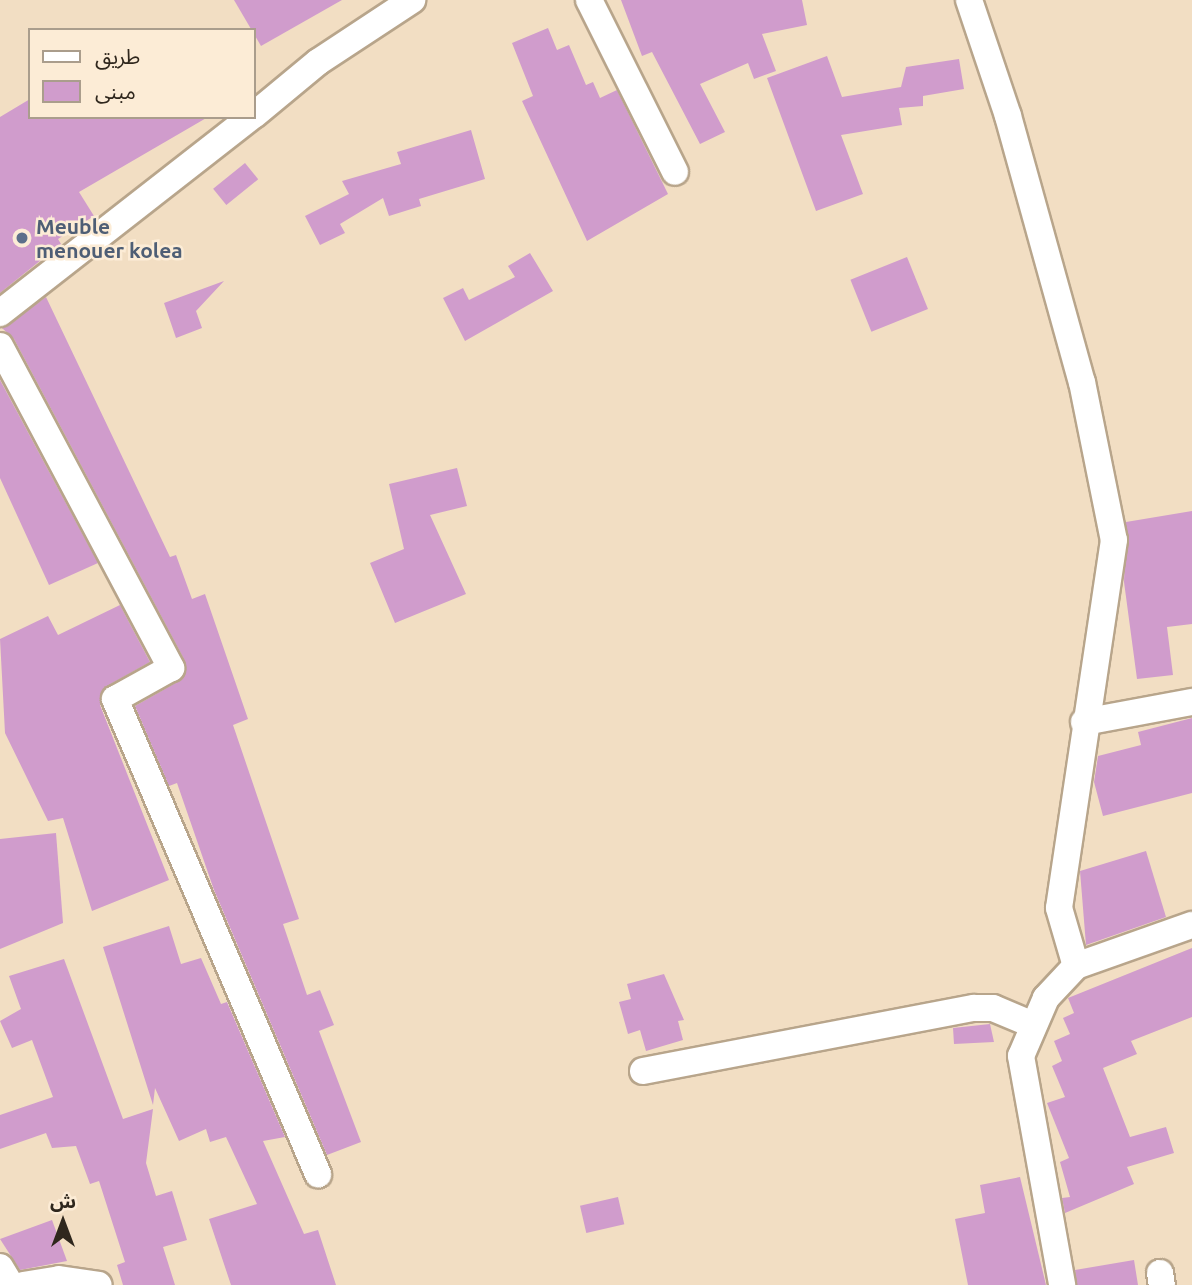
<!DOCTYPE html>
<html>
<head>
<meta charset="utf-8">
<style>
	body { margin:0 }
	#map { position:relative; width:1192px; height:1285px; overflow:hidden; background:#f2dec3; font-family:Ubuntu,"Noto Sans Arabic",sans-serif }
	div>[style] { position:absolute }
	[style*='--x'] { left:calc(var(--x)*1px); top:calc(var(--y)*1px); width:calc(var(--w)*1px); rotate:calc(var(--a)*1deg) }
	.building>* { inset:0; background:#d09ccc; transform-origin:0 0 }
	.roads { filter:drop-shadow(2px 0 #b8a58b) drop-shadow(-2px 0 #b8a58b) drop-shadow(0 2px #b8a58b) drop-shadow(0 -2px #b8a58b) }
	.street>* { height:26px; margin:-13px; padding:0 13px; transform-origin:13px; border-radius:13px; background:#fff }
	.dots>* { width:19px; height:19px; translate:-50% -50%; box-sizing:border-box; border:4px solid #fcecd6; border-radius:50% }
	span { translate:-50% -50%; white-space:nowrap; text-align:center; line-height:1.15; -webkit-text-stroke:5px #fcecd6; paint-order:stroke }
	.service-label { font-size:21px; color:#4e5e75; font-weight:700 }
	.left { translate:0 -50%; text-align:left }
	.legend { position:absolute; left:28px; top:28px; width:228px; height:91px; box-sizing:border-box; background:#fcecd6; border:2px solid #aa9d8c; margin:0; padding:9px 12px; list-style:none; font-size:21px; color:#2f271d }
	.legend li { display:flex; align-items:center; gap:14px; height:35px }
	.legend b { width:35px; border:2px solid #aa9d8c }
	.north { position:absolute; left:28px; top:1187px; width:70px; height:70px; -webkit-text-stroke:5px #fcecd6; paint-order:stroke; rotate:0deg; font-size:19px; font-weight:700; line-height:28px; text-align:center; color:#2f271d }
	.north::after { content:''; display:block; margin:auto; width:24px; height:32px; background:#2f271d; clip-path:polygon(50% 0,100% 100%,50% 72%,0 100%) }
</style>
</head>
<body>
<div id="map">
	<div class="building">
		<i style="clip-path:polygon(234px 0,342px 0,261px 46px)"></i>
		<i style="clip-path:polygon(621px 0,802px 0,807px 25px,762px 34px,776px 71px,754px 79px,748px 63px,700px 84px,725px 132px,700px 144px,652px 52px,642px 56px)"></i>
		<i style="clip-path:polygon(548px 28px,557px 50px,569px 45px,586px 85px,593px 82px,600px 98px,617px 90px,668px 194px,587px 241px,522px 101px,533px 96px,512px 43px)"></i>
		<i style="clip-path:polygon(827px 56px,842px 97px,901px 87px,906px 67px,959px 59px,964px 89px,923px 96px,923px 106px,899px 108px,902px 125px,841px 135px,863px 194px,816px 211px,767px 78px)"></i>
		<i style="clip-path:polygon(30px 99px,30px 117px,208px 117px,79px 192px,94px 216px,58px 239px,61px 244px,0 293px,0 117px)"></i>
		<i style="clip-path:polygon(471px 130px,485px 179px,419px 199px,421px 206px,389px 216px,383px 198px,340px 224px,345px 233px,320px 245px,305px 216px,349px 194px,342px 181px,401px 164px,397px 152px)"></i>
		<i style="left:245px;top:163px;width:21px;height:41px;rotate:51deg"></i>
		<i style="clip-path:polygon(530px 253px,553px 291px,465px 341px,443px 298px,463px 288px,469px 300px,515px 277px,508px 266px)"></i>
		<i style="left:907px;top:257px;width:56px;height:61px;rotate:68deg"></i>
		<i style="clip-path:polygon(224px 281px,196px 311px,202px 328px,176px 338px,164px 303px)"></i>
		<i style="clip-path:polygon(46px 297px,170px 557px,176px 555px,192px 599px,205px 594px,248px 719px,233px 725px,299px 919px,283px 924px,307px 995px,320px 990px,334px 1025px,319px 1031px,361px 1142px,327px 1155px,214px 890px,177px 783px,169px 786px,135px 706px,179px 681px,185px 661px,14px 339px,2px 328px)"></i>
		<i style="clip-path:polygon(0 380px,98px 563px,49px 585px,0 478px)"></i>
		<i style="clip-path:polygon(457px 468px,467px 506px,430px 515px,466px 594px,395px 623px,370px 563px,404px 549px,389px 484px)"></i>
		<i style="clip-path:polygon(1192px 511px,1192px 624px,1167px 627px,1173px 675px,1137px 679px,1124px 582px,1126px 522px)"></i>
		<i style="clip-path:polygon(120px 605px,150px 662px,107px 686px,100px 705px,169px 880px,92px 911px,63px 818px,48px 821px,5px 733px,0 639px,48px 616px,58px 635px)"></i>
		<i style="clip-path:polygon(1192px 718px,1192px 793px,1103px 816px,1094px 782px,1098px 756px,1141px 745px,1138px 732px)"></i>
		<i style="clip-path:polygon(56px 833px,63px 923px,0 949px,0 839px)"></i>
		<i style="clip-path:polygon(1146px 851px,1166px 917px,1086px 945px,1080px 871px)"></i>
		<i style="clip-path:polygon(169px 926px,181px 964px,201px 958px,221px 1004px,227px 1002px,285px 1137px,263px 1141px,304px 1234px,318px 1230px,336px 1285px,231px 1285px,209px 1219px,257px 1204px,226px 1137px,210px 1142px,206px 1129px,179px 1141px,155px 1088px,153px 1105px,103px 947px)"></i>
		<i style="clip-path:polygon(1192px 948px,1192px 1017px,1131px 1041px,1137px 1054px,1103px 1068px,1130px 1137px,1166px 1127px,1174px 1153px,1127px 1167px,1134px 1184px,1065px 1213px,1062px 1198px,1070px 1197px,1060px 1162px,1069px 1158px,1047px 1103px,1065px 1097px,1052px 1066px,1062px 1061px,1054px 1041px,1070px 1034px,1063px 1018px,1074px 1013px,1068px 998px)"></i>
		<i style="clip-path:polygon(64px 959px,123px 1119px,153px 1109px,146px 1163px,156px 1196px,172px 1191px,187px 1240px,163px 1247px,175px 1285px,123px 1285px,117px 1265px,125px 1262px,99px 1181px,90px 1184px,76px 1146px,52px 1148px,46px 1133px,0 1149px,0 1115px,53px 1097px,32px 1040px,12px 1048px,0 1021px,21px 1009px,9px 976px)"></i>
		<i style="clip-path:polygon(664px 974px,684px 1020px,678px 1021px,683px 1040px,646px 1051px,640px 1030px,628px 1034px,619px 1002px,631px 999px,627px 984px)"></i>
		<i style="clip-path:polygon(990px 1024px,994px 1042px,954px 1044px,953px 1028px)"></i>
		<i style="clip-path:polygon(1020px 1177px,1046px 1285px,968px 1285px,955px 1219px,985px 1213px,980px 1185px)"></i>
		<i style="left:618px;top:1197px;width:28px;height:39px;rotate:77deg"></i>
		<i style="clip-path:polygon(52px 1220px,67px 1261px,20px 1270px,0 1239px)"></i>
		<i style="clip-path:polygon(1134px 1260px,1138px 1285px,1077px 1285px,1075px 1270px)"></i>
	</div>
	<div class="roads">
		<div class="street">
			<i style="--x:589;--y:0;--w:192;--a:63.4"></i>
			<i style="--x:969;--y:0;--w:122;--a:71.4"></i>
			<i style="--x:1008;--y:116;--w:276;--a:74.5"></i>
			<i style="--x:1082;--y:382;--w:161;--a:78.6"></i>
			<i style="--x:1114;--y:540;--w:372;--a:98.5"></i>
			<i style="--x:1059;--y:908;--w:60;--a:73.7"></i>
			<i style="--x:1076;--y:966;--w:44;--a:133.2"></i>
			<i style="--x:1046;--y:998;--w:63;--a:113.3"></i>
			<i style="--x:1021;--y:1056;--w:233;--a:79.8"></i>
			<i style="--x:254;--y:115;--w:83;--a:-39.6"></i>
			<i style="--x:318;--y:62;--w:113;--a:-33.4"></i>
			<i style="--x:0;--y:313;--w:318;--a:-38"></i>
			<i style="--x:0;--y:346;--w:365;--a:62"></i>
			<i style="--x:171;--y:668;--w:64;--a:151"></i>
			<i style="--x:115;--y:699;--w:517;--a:66.86"></i>
			<i style="--x:1084;--y:722;--w:110;--a:-10.5"></i>
			<i style="--x:1076;--y:966;--w:123;--a:-19.5"></i>
			<i style="--x:643;--y:1071;--w:337;--a:-10.8"></i>
			<i style="--x:974;--y:1008;--w:19;--a:0"></i>
			<i style="--x:993;--y:1008;--w:41;--a:22.8"></i>
			<i style="--x:0;--y:1267;--w:21;--a:59"></i>
			<i style="--x:1160;--y:1273;--w:12;--a:81"></i>
			<i style="--x:23;--y:1285;--w:36;--a:-9"></i>
			<i style="--x:59;--y:1279;--w:40;--a:8.5"></i>
		</div>
	</div>
	<div class="dots">
		<i style="left:22px;top:238px;background:#5c6f8a"></i>
	</div>
	<div class="service-label">
		<span class="left" style="left:36px;top:238px">Meuble<br>menouer kolea</span>
	</div>
	<ul class="legend">
	<li><b style="height:9px;background:#fff"></b>طريق</li>
	<li><b style="height:19px;background:#d09ccc"></b>مبنى</li>
	</ul>
	<div class="north">ش</div>
</div>
</body>
</html>
